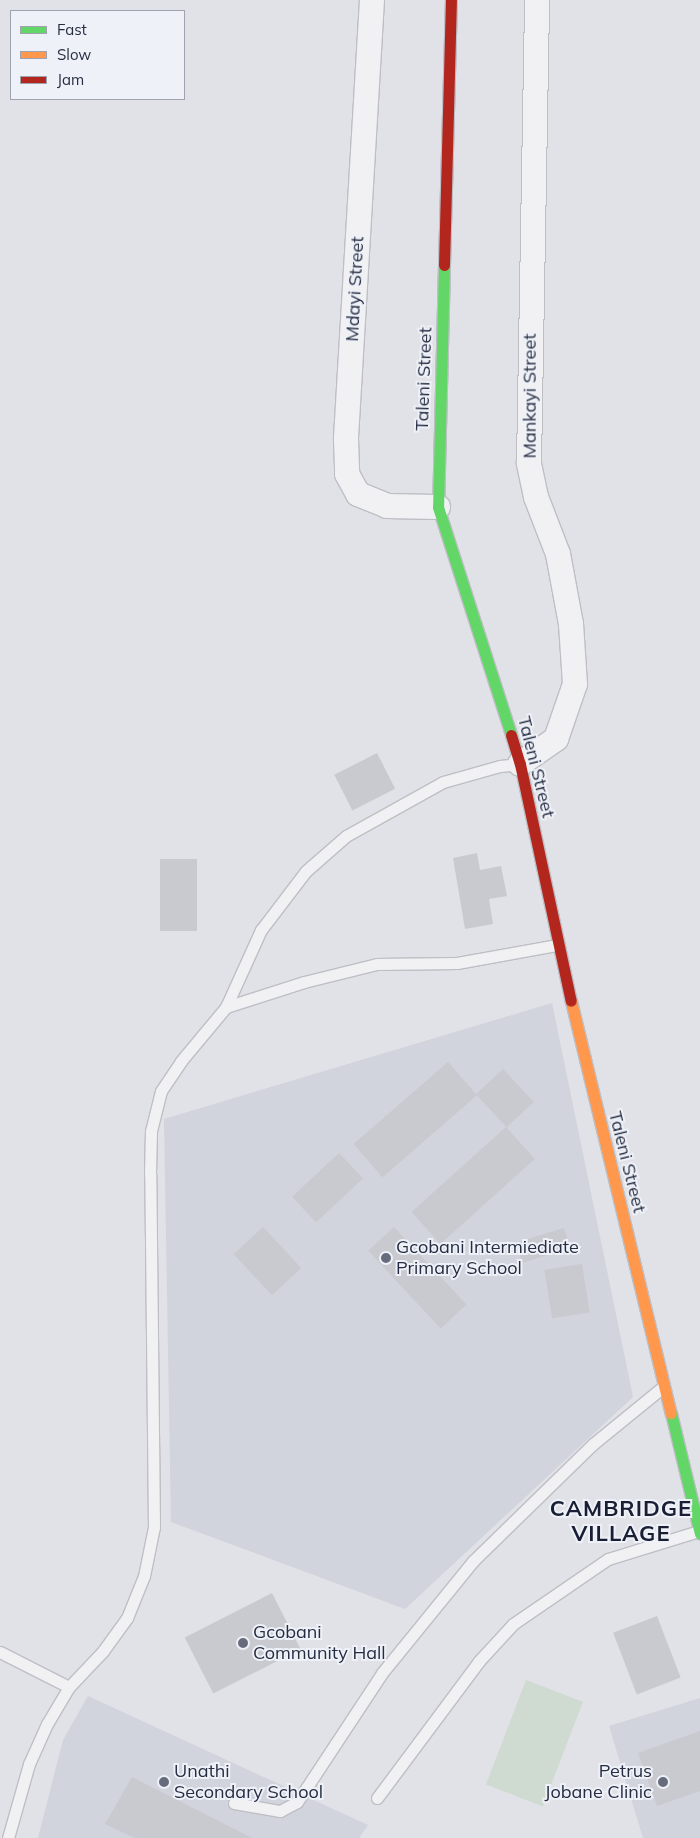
<!DOCTYPE html>
<html>
<head>
<meta charset="utf-8">
<style>
	body { margin:0 }
	#map { position:relative; width:700px; height:1838px; overflow:hidden; background:#e1e2e7; font-family:Mulish,sans-serif }
	div>[style] { position:absolute }
	[style*='--x'] { left:calc(var(--x)*1px); top:calc(var(--y)*1px); width:calc(var(--w)*1px); rotate:calc(var(--a)*1deg) }
	.built>* { inset:0; background:#d1d3dd }
	.green>* { inset:0; background:#cfdad1; transform-origin:0 0 }
	.building>* { inset:0; background:#c8cacf; transform-origin:0 0 }
	.roads { filter:drop-shadow(1px 0 #bebfc5) drop-shadow(-1px 0 #bebfc5) drop-shadow(0 1px #bebfc5) drop-shadow(0 -1px #bebfc5) }
	.lane>* { height:11px; margin:-5.5px; padding:0 5.5px; transform-origin:5.5px; border-radius:5.5px; background:#f1f1f3 }
	.street>* { height:24px; margin:-12px; padding:0 12px; transform-origin:12px; border-radius:12px; background:#f1f1f3 }
	.fast>* { height:11px; margin:-5.5px; padding:0 5.5px; transform-origin:5.5px; border-radius:5.5px; background:#63d668 }
	.slow>* { height:11px; margin:-5.5px; padding:0 5.5px; transform-origin:5.5px; border-radius:5.5px; background:#ff974d }
	.jam>* { height:11px; margin:-5.5px; padding:0 5.5px; transform-origin:5.5px; border-radius:5.5px; background:#b3261e }
	.dots>* { width:14px; height:14px; translate:-50% -50%; box-sizing:border-box; border:2px solid #eef1f7; border-radius:50% }
	span { translate:-50% -50%; white-space:nowrap; text-align:center; line-height:1.15; -webkit-text-stroke:4px #eef1f7; paint-order:stroke }
	.street-label { font-size:18px; color:#262d42 }
	.poi-label { font-size:18px; color:#262d42 }
	.left { translate:0 -50%; text-align:left }
	.right { translate:-100% -50%; text-align:right }
	.district-label { font-size:22px; color:#181e33; font-weight:700; letter-spacing:1px }
	.legend { position:absolute; left:10px; top:10px; width:175px; height:90px; box-sizing:border-box; background:#eef1f7; border:1px solid #9ea3af; margin:0; padding:6px 9px; list-style:none; font-size:15px; color:#262d42 }
	.legend li { display:flex; align-items:center; gap:10px; height:25px }
	.legend b { width:25px; border:1px solid #9ea3af }
</style>
</head>
<body>
<div id="map">
	<div class="built">
		<i style="clip-path:polygon(552px 1003px,633px 1397px,405px 1609px,171px 1522px,164px 1119px)"></i>
		<i style="clip-path:polygon(88px 1696px,368px 1825px,359px 1838px,38px 1838px,63px 1740px)"></i>
		<i style="clip-path:polygon(700px 1698px,700px 1838px,643px 1838px,609px 1726px)"></i>
	</div>
	<div class="green">
		<i style="left:526px;top:1680px;width:61px;height:112px;rotate:21deg"></i>
	</div>
	<div class="building">
		<i style="left:377px;top:753px;width:40px;height:48px;rotate:63deg"></i>
		<i style="clip-path:polygon(477px 853px,480px 870px,501px 866px,507px 896px,489px 899px,493px 924px,465px 929px,453px 858px)"></i>
		<i style="left:160px;top:859px;width:37px;height:72px"></i>
		<i style="left:448px;top:1062px;width:44px;height:125px;rotate:49deg"></i>
		<i style="left:503px;top:1069px;width:45px;height:37px;rotate:47deg"></i>
		<i style="left:506px;top:1127px;width:43px;height:127px;rotate:48deg"></i>
		<i style="left:339px;top:1153px;width:35px;height:64px;rotate:47deg"></i>
		<i style="left:263px;top:1227px;width:56px;height:40px;rotate:47deg"></i>
		<i style="left:394px;top:1227px;width:106px;height:35px;rotate:47deg"></i>
		<i style="left:564px;top:1228px;width:21px;height:50px;rotate:73deg"></i>
		<i style="left:582px;top:1264px;width:49px;height:38px;rotate:81deg"></i>
		<i style="left:272px;top:1593px;width:63px;height:98px;rotate:63deg"></i>
		<i style="left:657px;top:1616px;width:66px;height:47px;rotate:69deg"></i>
		<i style="clip-path:polygon(700px 1731px,700px 1791px,657px 1806px,638px 1753px)"></i>
		<i style="clip-path:polygon(132px 1777px,252px 1838px,135px 1838px,105px 1824px)"></i>
	</div>
	<div class="roads">
		<div class="lane">
			<i style="--x:226;--y:1007;--w:82;--a:-17.8"></i>
			<i style="--x:304;--y:982;--w:75;--a:-13.9"></i>
			<i style="--x:377;--y:964;--w:80;--a:-0.7"></i>
			<i style="--x:457;--y:963;--w:102;--a:-10.2"></i>
			<i style="--x:0;--y:1652;--w:77;--a:26.9"></i>
			<i style="--x:377;--y:1798;--w:171;--a:-53.3"></i>
			<i style="--x:479;--y:1661;--w:50;--a:-47.4"></i>
			<i style="--x:513;--y:1624;--w:115;--a:-34.4"></i>
			<i style="--x:608;--y:1559;--w:95;--a:-17.1"></i>
			<i style="--x:234;--y:1803;--w:47;--a:9.9"></i>
			<i style="--x:280;--y:1811;--w:19;--a:-28"></i>
			<i style="--x:297;--y:1802;--w:154;--a:-56.6"></i>
			<i style="--x:382;--y:1673;--w:144;--a:-50.9"></i>
			<i style="--x:473;--y:1561;--w:168;--a:-44.3"></i>
			<i style="--x:593;--y:1444;--w:90;--a:-39.2"></i>
			<i style="--x:8;--y:1838;--w:77;--a:-74.2"></i>
			<i style="--x:29;--y:1764;--w:44;--a:-65.8"></i>
			<i style="--x:47;--y:1724;--w:43;--a:-59.3"></i>
			<i style="--x:69;--y:1687;--w:50;--a:-46.6"></i>
			<i style="--x:103;--y:1651;--w:41;--a:-54"></i>
			<i style="--x:127;--y:1618;--w:45;--a:-68"></i>
			<i style="--x:144;--y:1576;--w:50;--a:-78.5"></i>
			<i style="--x:154;--y:1527;--w:353;--a:-90.6"></i>
			<i style="--x:150;--y:1174;--w:43;--a:-88.7"></i>
			<i style="--x:151;--y:1131;--w:41;--a:-76"></i>
			<i style="--x:161;--y:1091;--w:36;--a:-56"></i>
			<i style="--x:181;--y:1061;--w:70;--a:-50.2"></i>
			<i style="--x:226;--y:1007;--w:85;--a:-65.6"></i>
			<i style="--x:261;--y:930;--w:74;--a:-52.7"></i>
			<i style="--x:306;--y:871;--w:53;--a:-41.2"></i>
			<i style="--x:346;--y:836;--w:111;--a:-29.1"></i>
			<i style="--x:443;--y:782;--w:59;--a:-15.7"></i>
			<i style="--x:500;--y:766;--w:20;--a:-6"></i>
		</div>
		<div class="street">
			<i style="--x:372;--y:0;--w:440;--a:93.4"></i>
			<i style="--x:346;--y:439;--w:35;--a:88"></i>
			<i style="--x:347;--y:474;--w:23;--a:61"></i>
			<i style="--x:358;--y:494;--w:31;--a:22"></i>
			<i style="--x:387;--y:506;--w:51;--a:1.1"></i>
			<i style="--x:520;--y:764;--w:44;--a:-34.8"></i>
			<i style="--x:556;--y:739;--w:58;--a:-70.9"></i>
			<i style="--x:575;--y:684;--w:60;--a:-93.8"></i>
			<i style="--x:571;--y:624;--w:71;--a:-100.5"></i>
			<i style="--x:558;--y:554;--w:61;--a:-111.1"></i>
			<i style="--x:536;--y:497;--w:35;--a:-102"></i>
			<i style="--x:529;--y:463;--w:463;--a:-89"></i>
		</div>
		<div class="fast">
			<i style="--x:444;--y:265;--w:242;--a:91.4"></i>
			<i style="--x:438;--y:507;--w:239;--a:72.2"></i>
			<i style="--x:671;--y:1413;--w:124;--a:76.5"></i>
		</div>
		<div class="slow">
			<i style="--x:571;--y:1001;--w:424;--a:76.4"></i>
		</div>
		<div class="jam">
			<i style="--x:444;--y:265;--w:265;--a:-88.5"></i>
			<i style="--x:511;--y:735;--w:30;--a:73"></i>
			<i style="--x:520;--y:764;--w:242;--a:77.9"></i>
		</div>
	</div>
	<div class="dots">
		<i style="left:386px;top:1258px;background:#676c7c"></i>
		<i style="left:243px;top:1643px;background:#676c7c"></i>
		<i style="left:164px;top:1782px;background:#676c7c"></i>
		<i style="left:663px;top:1782px;background:#676c7c"></i>
	</div>
	<div class="street-label">
		<span style="left:355px;top:289px;rotate:-87deg">Mdayi Street</span>
		<span style="left:424px;top:379px;rotate:-88deg">Taleni Street</span>
		<span style="left:530px;top:396px;rotate:-90deg">Mankayi Street</span>
		<span style="left:536px;top:767px;rotate:76deg">Taleni Street</span>
		<span style="left:627px;top:1162px;rotate:76deg">Taleni Street</span>
	</div>
	<div class="poi-label">
		<span class="left" style="left:396px;top:1258px">Gcobani Intermiediate<br>Primary School</span>
		<span class="left" style="left:253px;top:1643px">Gcobani<br>Community Hall</span>
		<span class="left" style="left:174px;top:1782px">Unathi<br>Secondary School</span>
		<span class="right" style="left:652px;top:1782px">Petrus<br>Jobane Clinic</span>
	</div>
	<div class="district-label">
		<span style="left:621px;top:1521px">CAMBRIDGE<br>VILLAGE</span>
	</div>
	<ul class="legend">
	<li><b style="height:6px;background:#63d668"></b>Fast</li>
	<li><b style="height:6px;background:#ff974d"></b>Slow</li>
	<li><b style="height:6px;background:#b3261e"></b>Jam</li>
	</ul>
</div>
</body>
</html>
